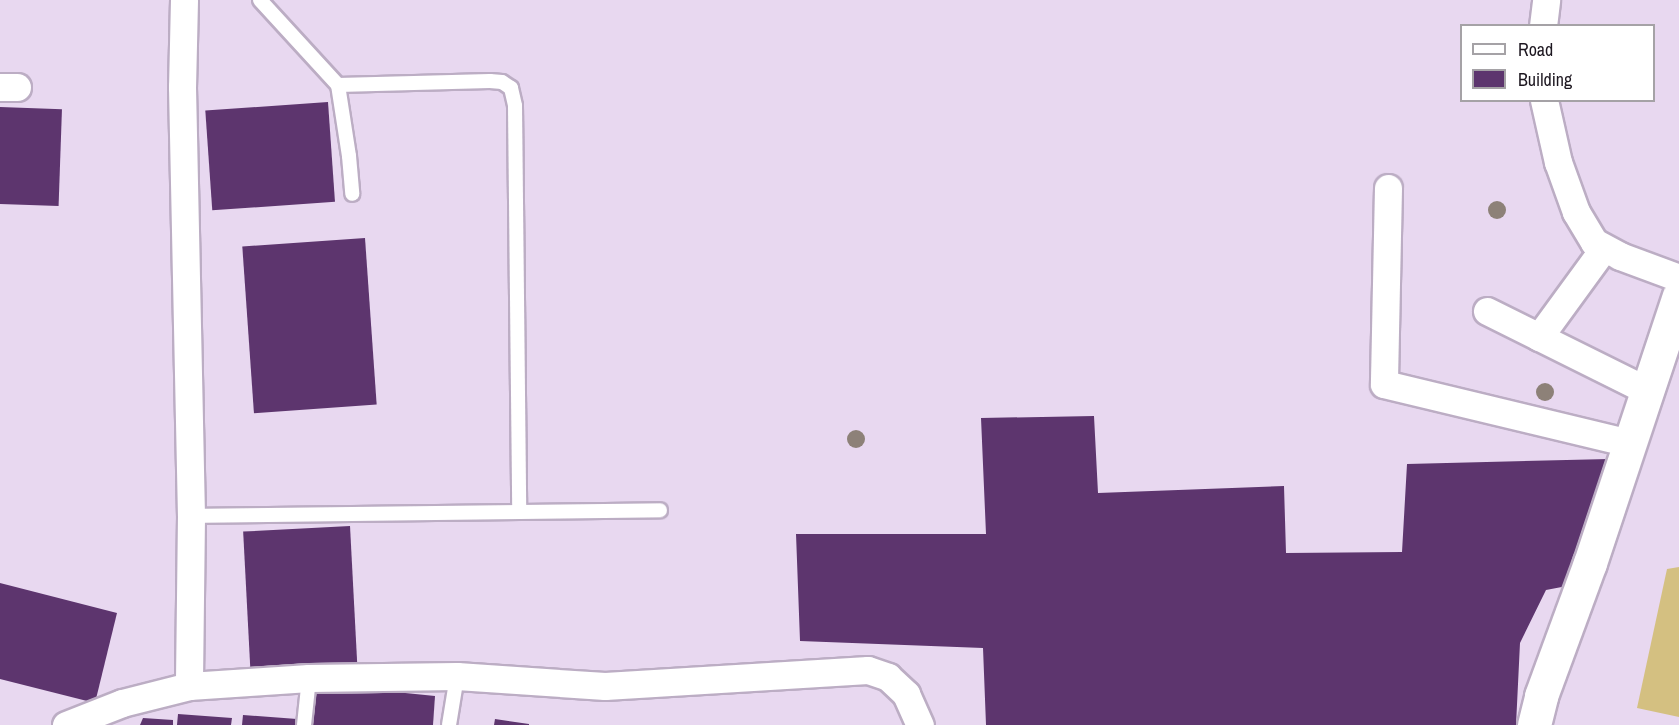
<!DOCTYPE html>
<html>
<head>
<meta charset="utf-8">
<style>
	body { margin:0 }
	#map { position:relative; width:1679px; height:725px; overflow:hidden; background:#e8d8f0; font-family:"Archivo Narrow",sans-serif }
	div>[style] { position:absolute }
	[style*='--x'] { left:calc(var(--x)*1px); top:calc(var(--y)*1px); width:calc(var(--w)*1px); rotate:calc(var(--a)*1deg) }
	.green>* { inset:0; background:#d4c081 }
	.building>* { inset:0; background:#5d356e; transform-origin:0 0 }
	.roads { filter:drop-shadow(2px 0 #bcadc4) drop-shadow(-2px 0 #bcadc4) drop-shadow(0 2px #bcadc4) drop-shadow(0 -2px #bcadc4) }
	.service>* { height:14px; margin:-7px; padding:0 7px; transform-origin:7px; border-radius:7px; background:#fff }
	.minor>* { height:27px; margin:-13.5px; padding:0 13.5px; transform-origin:13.5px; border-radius:13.5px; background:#fff }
	.tertiary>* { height:33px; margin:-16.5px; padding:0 16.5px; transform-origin:16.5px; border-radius:16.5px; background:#fff }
	.trees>* { width:18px; height:18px; margin:-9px; border-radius:50%; background:#8d8178 }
	span { translate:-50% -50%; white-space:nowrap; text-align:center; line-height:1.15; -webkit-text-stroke:6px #fff; paint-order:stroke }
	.legend { position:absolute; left:1460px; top:24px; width:195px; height:78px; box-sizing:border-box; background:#fff; border:2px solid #a5a2a6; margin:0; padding:8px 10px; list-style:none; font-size:18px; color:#1d1720 }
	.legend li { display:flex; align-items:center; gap:12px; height:30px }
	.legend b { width:30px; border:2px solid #a5a2a6 }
</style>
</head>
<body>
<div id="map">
	<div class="green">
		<i style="clip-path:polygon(1679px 567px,1679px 717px,1637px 708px,1667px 569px)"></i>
	</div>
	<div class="building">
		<i style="left:328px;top:102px;width:100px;height:123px;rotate:86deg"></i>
		<i style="left:0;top:107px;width:62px;height:97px;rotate:2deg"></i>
		<i style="left:365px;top:238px;width:167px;height:123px;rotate:86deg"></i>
		<i style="clip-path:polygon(1094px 416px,1098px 493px,1284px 486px,1286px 553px,1402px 552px,1407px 464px,1609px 459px,1567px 586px,1546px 590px,1520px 643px,1516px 725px,986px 725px,983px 648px,800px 641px,796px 534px,986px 534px,981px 418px)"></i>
		<i style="left:350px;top:526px;width:139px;height:107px;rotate:87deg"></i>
		<i style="clip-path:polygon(0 583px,117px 613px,95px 703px,0 679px)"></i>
		<i style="clip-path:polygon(316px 684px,435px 696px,433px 725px,312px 725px)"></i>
		<i style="clip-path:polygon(178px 714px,232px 718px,231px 725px,177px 725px)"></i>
		<i style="clip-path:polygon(243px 715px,297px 719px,296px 725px,242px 725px)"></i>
		<i style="clip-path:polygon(143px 718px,173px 720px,173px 725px,140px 725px)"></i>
		<i style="clip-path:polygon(495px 719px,529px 724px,529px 725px,494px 725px)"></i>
	</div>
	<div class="roads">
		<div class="service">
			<i style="--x:260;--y:0;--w:115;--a:47.5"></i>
			<i style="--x:338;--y:85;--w:72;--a:81.2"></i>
			<i style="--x:349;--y:156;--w:38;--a:85"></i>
			<i style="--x:338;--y:85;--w:152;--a:-1.5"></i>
			<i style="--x:490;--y:81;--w:12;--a:5"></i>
			<i style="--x:502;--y:82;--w:11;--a:34"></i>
			<i style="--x:511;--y:88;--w:18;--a:77"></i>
			<i style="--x:515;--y:106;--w:406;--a:89.4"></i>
			<i style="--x:191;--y:516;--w:469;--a:-0.7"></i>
			<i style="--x:304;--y:725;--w:47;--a:-83.9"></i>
			<i style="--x:449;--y:725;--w:50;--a:-80.7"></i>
		</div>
		<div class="minor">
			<i style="--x:184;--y:0;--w:87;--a:91.3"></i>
			<i style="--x:182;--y:87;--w:429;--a:88.8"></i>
			<i style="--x:191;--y:516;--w:170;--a:90.7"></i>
			<i style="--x:1543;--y:26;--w:26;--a:-83"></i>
			<i style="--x:0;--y:87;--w:17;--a:0"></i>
			<i style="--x:1544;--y:100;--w:64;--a:77.3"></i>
			<i style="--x:1558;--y:162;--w:53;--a:70.2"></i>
			<i style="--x:1576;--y:212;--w:35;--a:59"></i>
			<i style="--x:1594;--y:242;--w:30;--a:28"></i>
			<i style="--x:1620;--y:256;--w:63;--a:20.4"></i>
			<i style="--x:1388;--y:188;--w:196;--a:91.2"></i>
			<i style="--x:1384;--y:384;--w:252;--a:13.5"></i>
			<i style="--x:1487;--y:311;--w:180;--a:26.4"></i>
			<i style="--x:1539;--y:337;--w:110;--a:-53.9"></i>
			<i style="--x:66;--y:725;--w:60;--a:-21.4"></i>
			<i style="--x:122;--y:703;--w:69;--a:-14.2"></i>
			<i style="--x:189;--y:686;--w:120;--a:-3.8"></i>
			<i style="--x:309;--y:678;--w:148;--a:-0.8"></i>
			<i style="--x:457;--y:676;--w:148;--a:3.9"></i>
			<i style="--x:605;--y:686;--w:263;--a:-3.5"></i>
			<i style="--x:868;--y:670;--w:21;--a:19"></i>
			<i style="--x:888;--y:677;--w:25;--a:43"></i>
			<i style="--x:906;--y:694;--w:34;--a:66"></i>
		</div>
		<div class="tertiary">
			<i style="--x:1534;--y:725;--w:30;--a:-76"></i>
			<i style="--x:1541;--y:696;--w:142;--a:-69.8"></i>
			<i style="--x:1590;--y:563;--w:281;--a:-71.6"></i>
		</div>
	</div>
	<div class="trees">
		<i style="left:1497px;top:210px"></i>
		<i style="left:1545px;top:392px"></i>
		<i style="left:856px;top:439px"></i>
	</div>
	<ul class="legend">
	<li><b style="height:8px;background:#fff"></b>Road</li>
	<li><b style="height:16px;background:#5d356e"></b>Building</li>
	</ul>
</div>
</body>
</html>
